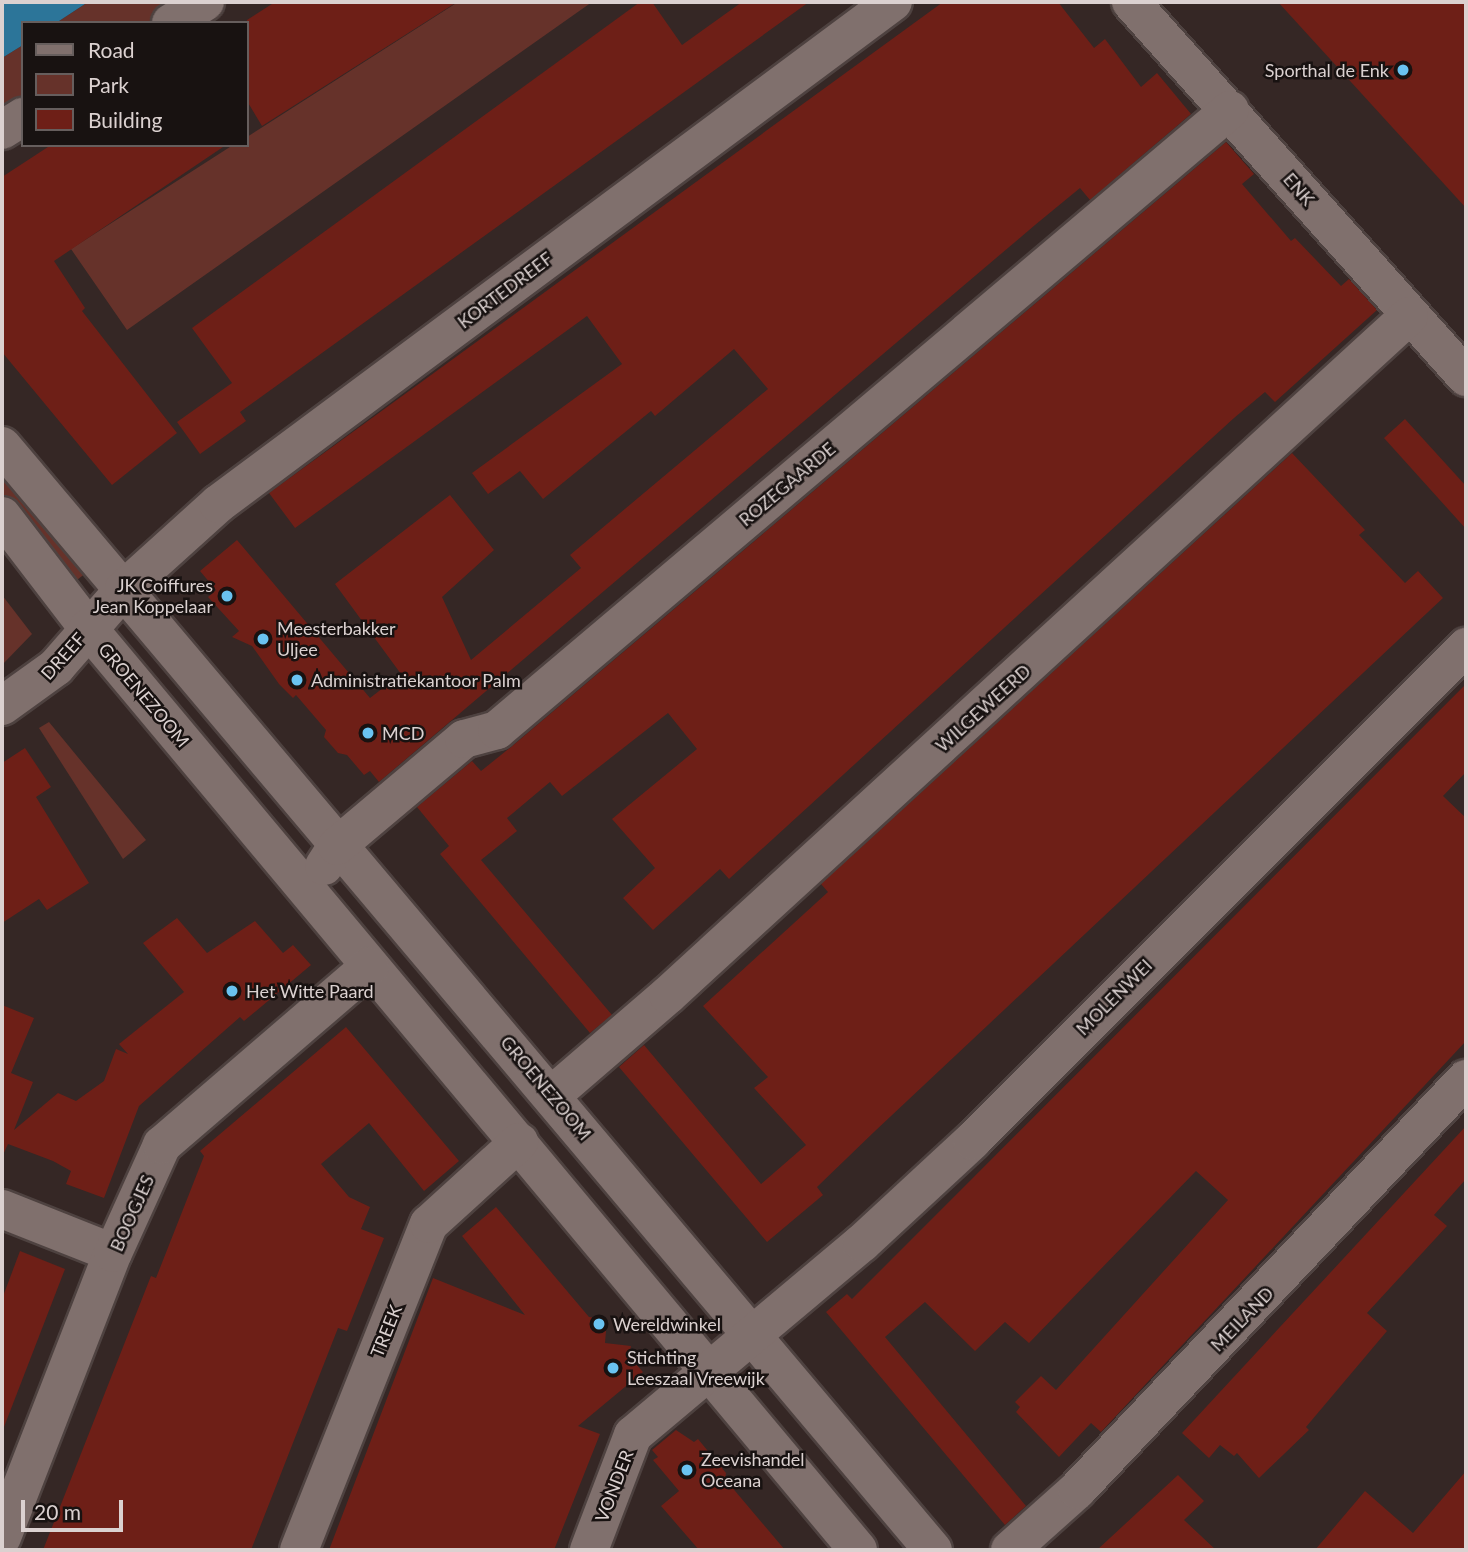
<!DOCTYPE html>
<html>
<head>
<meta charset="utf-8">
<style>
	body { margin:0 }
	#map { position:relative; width:1468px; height:1552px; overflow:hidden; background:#352725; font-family:Lato,sans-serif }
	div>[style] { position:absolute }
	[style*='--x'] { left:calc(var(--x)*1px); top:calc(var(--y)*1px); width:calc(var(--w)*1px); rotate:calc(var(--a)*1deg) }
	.green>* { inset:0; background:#66322a }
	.water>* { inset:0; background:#2c7599 }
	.building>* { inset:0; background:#6e1f17 }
	.roads { filter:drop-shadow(2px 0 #4e4240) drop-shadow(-2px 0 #4e4240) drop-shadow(0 2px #4e4240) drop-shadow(0 -2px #4e4240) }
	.minor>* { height:38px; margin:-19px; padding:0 19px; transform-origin:19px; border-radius:19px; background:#80706d }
	.dots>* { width:19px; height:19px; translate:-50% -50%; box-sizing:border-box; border:4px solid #181211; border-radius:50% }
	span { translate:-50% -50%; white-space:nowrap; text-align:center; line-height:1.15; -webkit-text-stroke:5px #181211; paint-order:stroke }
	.poi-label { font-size:18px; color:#dbd1d0 }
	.right { translate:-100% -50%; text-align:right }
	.left { translate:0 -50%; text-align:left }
	.street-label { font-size:18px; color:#dbd1d0 }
	.frame { position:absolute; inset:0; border:4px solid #dbd1d0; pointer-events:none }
	.legend { position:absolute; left:21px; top:21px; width:228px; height:126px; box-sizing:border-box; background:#181211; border:2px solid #665e5d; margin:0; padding:9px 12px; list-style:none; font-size:21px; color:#dbd1d0 }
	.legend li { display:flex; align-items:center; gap:14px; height:35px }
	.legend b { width:35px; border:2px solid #665e5d }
	.scale { position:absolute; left:21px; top:1500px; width:102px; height:32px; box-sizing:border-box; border:4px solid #dbd1d0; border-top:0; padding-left:9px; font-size:21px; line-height:24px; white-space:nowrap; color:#dbd1d0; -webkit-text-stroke:5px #181211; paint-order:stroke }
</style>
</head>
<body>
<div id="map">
	<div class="green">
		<i style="clip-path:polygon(88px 2px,182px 2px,150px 23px,56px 23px)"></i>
		<i style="clip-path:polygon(458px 2px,592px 2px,127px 330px,71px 249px,233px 145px,247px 145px,247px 137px)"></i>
		<i style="clip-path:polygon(23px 45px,23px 107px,2px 120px,2px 58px)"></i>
		<i style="clip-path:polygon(2px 463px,91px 569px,68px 587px,2px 500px)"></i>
		<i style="clip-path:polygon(2px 595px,32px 634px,2px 665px)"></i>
		<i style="clip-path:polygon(49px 722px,146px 840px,123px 859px,39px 728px)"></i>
	</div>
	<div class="water">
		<i style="clip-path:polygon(2px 2px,88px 2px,56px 23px,23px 23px,23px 45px,2px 58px)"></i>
	</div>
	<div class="building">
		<i style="clip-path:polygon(275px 2px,457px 2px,262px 126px,247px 101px,247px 20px)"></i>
		<i style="clip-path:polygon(640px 2px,652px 2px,682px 45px,742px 2px,809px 2px,240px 412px,246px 421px,200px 454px,177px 422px,232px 383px,192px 328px)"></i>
		<i style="clip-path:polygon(943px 2px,1058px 2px,1094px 48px,1105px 39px,1141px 87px,1157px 73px,1191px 114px,1090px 200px,1080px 188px,1035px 225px,379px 782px,370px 771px,364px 775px,347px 755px,338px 753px,324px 737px,326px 730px,296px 695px,293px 698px,279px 684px,252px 646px,232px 637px,239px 631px,208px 597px,216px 590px,200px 571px,237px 540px,370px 698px,401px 674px,335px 584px,450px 495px,494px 550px,442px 597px,471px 660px,581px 568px,570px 555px,768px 389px,734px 349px,655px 416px,651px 411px,543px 499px,520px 471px,488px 494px,472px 473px,622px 364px,587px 316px,295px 528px,269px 493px)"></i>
		<i style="clip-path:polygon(1278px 2px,1466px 2px,1466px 208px,1403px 139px)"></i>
		<i style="clip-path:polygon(1226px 142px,1254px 174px,1242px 184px,1291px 241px,1295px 238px,1341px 286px,1349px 279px,1377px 310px,1275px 402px,1265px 392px,1234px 418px,729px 879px,720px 869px,653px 930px,623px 898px,655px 868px,612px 819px,697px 749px,668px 713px,562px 796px,550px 782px,507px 818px,517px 831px,481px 860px,612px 1015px,590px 1033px,440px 854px,449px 846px,417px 807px,472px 761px,481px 771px,511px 747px)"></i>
		<i style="clip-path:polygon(51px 145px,226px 145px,54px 261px,85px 308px,82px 311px,177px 433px,112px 485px,2px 352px,2px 177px)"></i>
		<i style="clip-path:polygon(1405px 419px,1466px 486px,1466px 529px,1384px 438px)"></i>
		<i style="clip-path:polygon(1292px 453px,1365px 530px,1359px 535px,1405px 583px,1418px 571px,1443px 598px,874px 1132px,817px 1187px,823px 1195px,767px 1242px,619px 1067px,644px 1045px,761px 1184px,806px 1145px,754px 1088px,768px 1077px,703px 1006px,828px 892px,821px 884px)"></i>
		<i style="clip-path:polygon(1466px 684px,1466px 772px,1443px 796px,1466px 818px,1466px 1041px,1101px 1432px,1091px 1423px,1059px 1457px,1016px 1412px,1020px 1407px,1015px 1402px,1041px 1376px,1056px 1390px,1228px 1200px,1196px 1171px,1029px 1343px,1005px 1322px,975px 1351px,925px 1302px,885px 1337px,1026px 1506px,1005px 1525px,826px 1312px,847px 1294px,852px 1299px)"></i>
		<i style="clip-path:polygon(25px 748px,51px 787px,36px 797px,89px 883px,47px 910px,39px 899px,2px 923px,2px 763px)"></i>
		<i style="clip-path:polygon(177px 918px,207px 953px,255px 921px,283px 953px,293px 945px,311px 965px,244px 1021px,240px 1017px,139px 1106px,104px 1198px,66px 1184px,71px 1171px,53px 1161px,8px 1144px,2px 1157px,2px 1005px,34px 1018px,11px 1073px,33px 1082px,14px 1130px,58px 1093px,76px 1101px,104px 1081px,116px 1049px,128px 1054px,119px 1044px,184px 992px,143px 943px)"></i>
		<i style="clip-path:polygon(346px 1027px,459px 1161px,424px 1191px,369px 1123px,321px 1164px,349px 1197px,370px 1207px,361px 1229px,384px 1238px,347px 1331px,338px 1328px,251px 1550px,43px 1550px,151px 1276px,156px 1278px,182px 1212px,204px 1156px,200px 1151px)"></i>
		<i style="clip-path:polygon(1466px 1126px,1466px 1179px,1434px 1215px,1447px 1226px,1367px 1313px,1387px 1331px,1306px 1427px,1309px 1430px,1259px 1478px,1237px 1453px,1234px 1456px,1220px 1445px,1209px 1458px,1182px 1433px)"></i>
		<i style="clip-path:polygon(496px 1207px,589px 1317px,607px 1319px,605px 1343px,631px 1346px,629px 1356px,643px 1372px,578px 1426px,600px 1434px,554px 1550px,329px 1550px,433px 1278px,525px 1315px,462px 1236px)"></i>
		<i style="clip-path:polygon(20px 1251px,65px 1269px,4px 1427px,2px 1299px)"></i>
		<i style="clip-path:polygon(676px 1430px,694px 1442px,698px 1439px,726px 1473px,725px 1479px,785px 1550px,699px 1550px,661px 1506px,679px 1491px,653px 1460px,658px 1457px,652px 1450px)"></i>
		<i style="clip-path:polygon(1466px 1471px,1466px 1550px,1315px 1550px,1365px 1491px,1413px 1533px)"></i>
		<i style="clip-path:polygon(1178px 1475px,1204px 1501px,1184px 1520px,1216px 1550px,1097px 1550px)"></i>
	</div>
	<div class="roads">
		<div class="minor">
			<i style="--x:1131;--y:2;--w:503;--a:48.22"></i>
			<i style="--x:171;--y:23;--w:40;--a:-32"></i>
			<i style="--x:2;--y:130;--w:25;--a:-32"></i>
			<i style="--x:2;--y:446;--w:1444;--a:49.86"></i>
			<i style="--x:2;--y:516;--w:141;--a:52.5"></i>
			<i style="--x:88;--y:628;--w:1201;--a:50.13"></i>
			<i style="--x:2;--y:706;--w:67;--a:-35.8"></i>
			<i style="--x:56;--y:667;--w:103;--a:-48.9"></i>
			<i style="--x:124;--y:589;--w:127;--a:-42.1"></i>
			<i style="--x:218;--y:504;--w:841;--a:-36.64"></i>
			<i style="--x:324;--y:866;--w:24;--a:-57"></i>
			<i style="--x:337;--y:846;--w:166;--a:-40.1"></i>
			<i style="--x:464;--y:739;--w:34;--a:-15"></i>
			<i style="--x:497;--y:730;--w:960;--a:-40.23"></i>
			<i style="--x:552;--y:1095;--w:153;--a:-40.8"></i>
			<i style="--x:668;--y:995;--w:1005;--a:-42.5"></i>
			<i style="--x:2;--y:1209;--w:119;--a:21.6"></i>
			<i style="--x:2;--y:1537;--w:305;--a:-68.7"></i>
			<i style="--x:113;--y:1253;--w:119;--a:-65.6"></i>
			<i style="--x:162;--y:1145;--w:274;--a:-40.7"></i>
			<i style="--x:299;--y:1550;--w:351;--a:-68.3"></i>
			<i style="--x:429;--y:1224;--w:122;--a:-42.3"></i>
			<i style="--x:589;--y:1550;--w:123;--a:-69.1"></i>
			<i style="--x:633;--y:1435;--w:299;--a:-40"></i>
			<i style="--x:862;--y:1243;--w:150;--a:-42.8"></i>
			<i style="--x:972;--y:1141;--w:699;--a:-45"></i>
			<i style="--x:1010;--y:1550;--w:90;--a:-41.8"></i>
			<i style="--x:1077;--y:1490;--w:566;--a:-46.58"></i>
		</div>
	</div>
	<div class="dots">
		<i style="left:1403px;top:70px;background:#6ac3f1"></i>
		<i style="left:227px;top:596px;background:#6ac3f1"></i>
		<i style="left:263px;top:639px;background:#6ac3f1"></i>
		<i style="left:297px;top:680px;background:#6ac3f1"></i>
		<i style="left:368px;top:733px;background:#6ac3f1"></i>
		<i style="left:232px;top:991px;background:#6ac3f1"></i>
		<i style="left:599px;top:1324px;background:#6ac3f1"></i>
		<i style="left:613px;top:1368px;background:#6ac3f1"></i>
		<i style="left:687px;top:1470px;background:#6ac3f1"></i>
	</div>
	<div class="poi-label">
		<span class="right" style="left:1389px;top:70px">Sporthal de Enk</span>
		<span class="right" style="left:213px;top:596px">JK Coiffures<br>Jean Koppelaar</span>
		<span class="left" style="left:277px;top:639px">Meesterbakker<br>Uljee</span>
		<span class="left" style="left:311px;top:680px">Administratiekantoor Palm</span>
		<span class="left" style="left:382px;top:733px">MCD</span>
		<span class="left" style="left:246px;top:991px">Het Witte Paard</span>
		<span class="left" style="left:613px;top:1324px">Wereldwinkel</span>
		<span class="left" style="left:627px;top:1368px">Stichting<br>Leeszaal Vreewijk</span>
		<span class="left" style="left:701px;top:1470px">Zeevishandel<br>Oceana</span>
	</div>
	<div class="street-label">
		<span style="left:1299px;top:189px;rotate:49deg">ENK</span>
		<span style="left:505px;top:290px;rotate:-37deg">KORTEDREEF</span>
		<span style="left:787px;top:484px;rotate:-40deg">ROZEGAARDE</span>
		<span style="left:63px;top:656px;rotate:-48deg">DREEF</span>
		<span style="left:144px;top:695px;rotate:50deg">GROENEZOOM</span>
		<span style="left:983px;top:708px;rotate:-42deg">WILGEWEERD</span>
		<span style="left:1114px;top:997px;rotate:-45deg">MOLENWEI</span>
		<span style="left:546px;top:1088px;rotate:50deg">GROENEZOOM</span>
		<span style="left:132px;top:1213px;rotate:-66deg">BOOGJES</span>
		<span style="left:1242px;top:1319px;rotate:-46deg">MEILAND</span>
		<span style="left:386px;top:1331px;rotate:-68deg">TREEK</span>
		<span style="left:614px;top:1486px;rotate:-69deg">VONDER</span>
	</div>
	<div class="frame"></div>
	<ul class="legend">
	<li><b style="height:9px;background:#80706d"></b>Road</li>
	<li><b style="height:19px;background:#66322a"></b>Park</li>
	<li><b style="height:19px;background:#6e1f17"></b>Building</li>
	</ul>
	<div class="scale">20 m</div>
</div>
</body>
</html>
